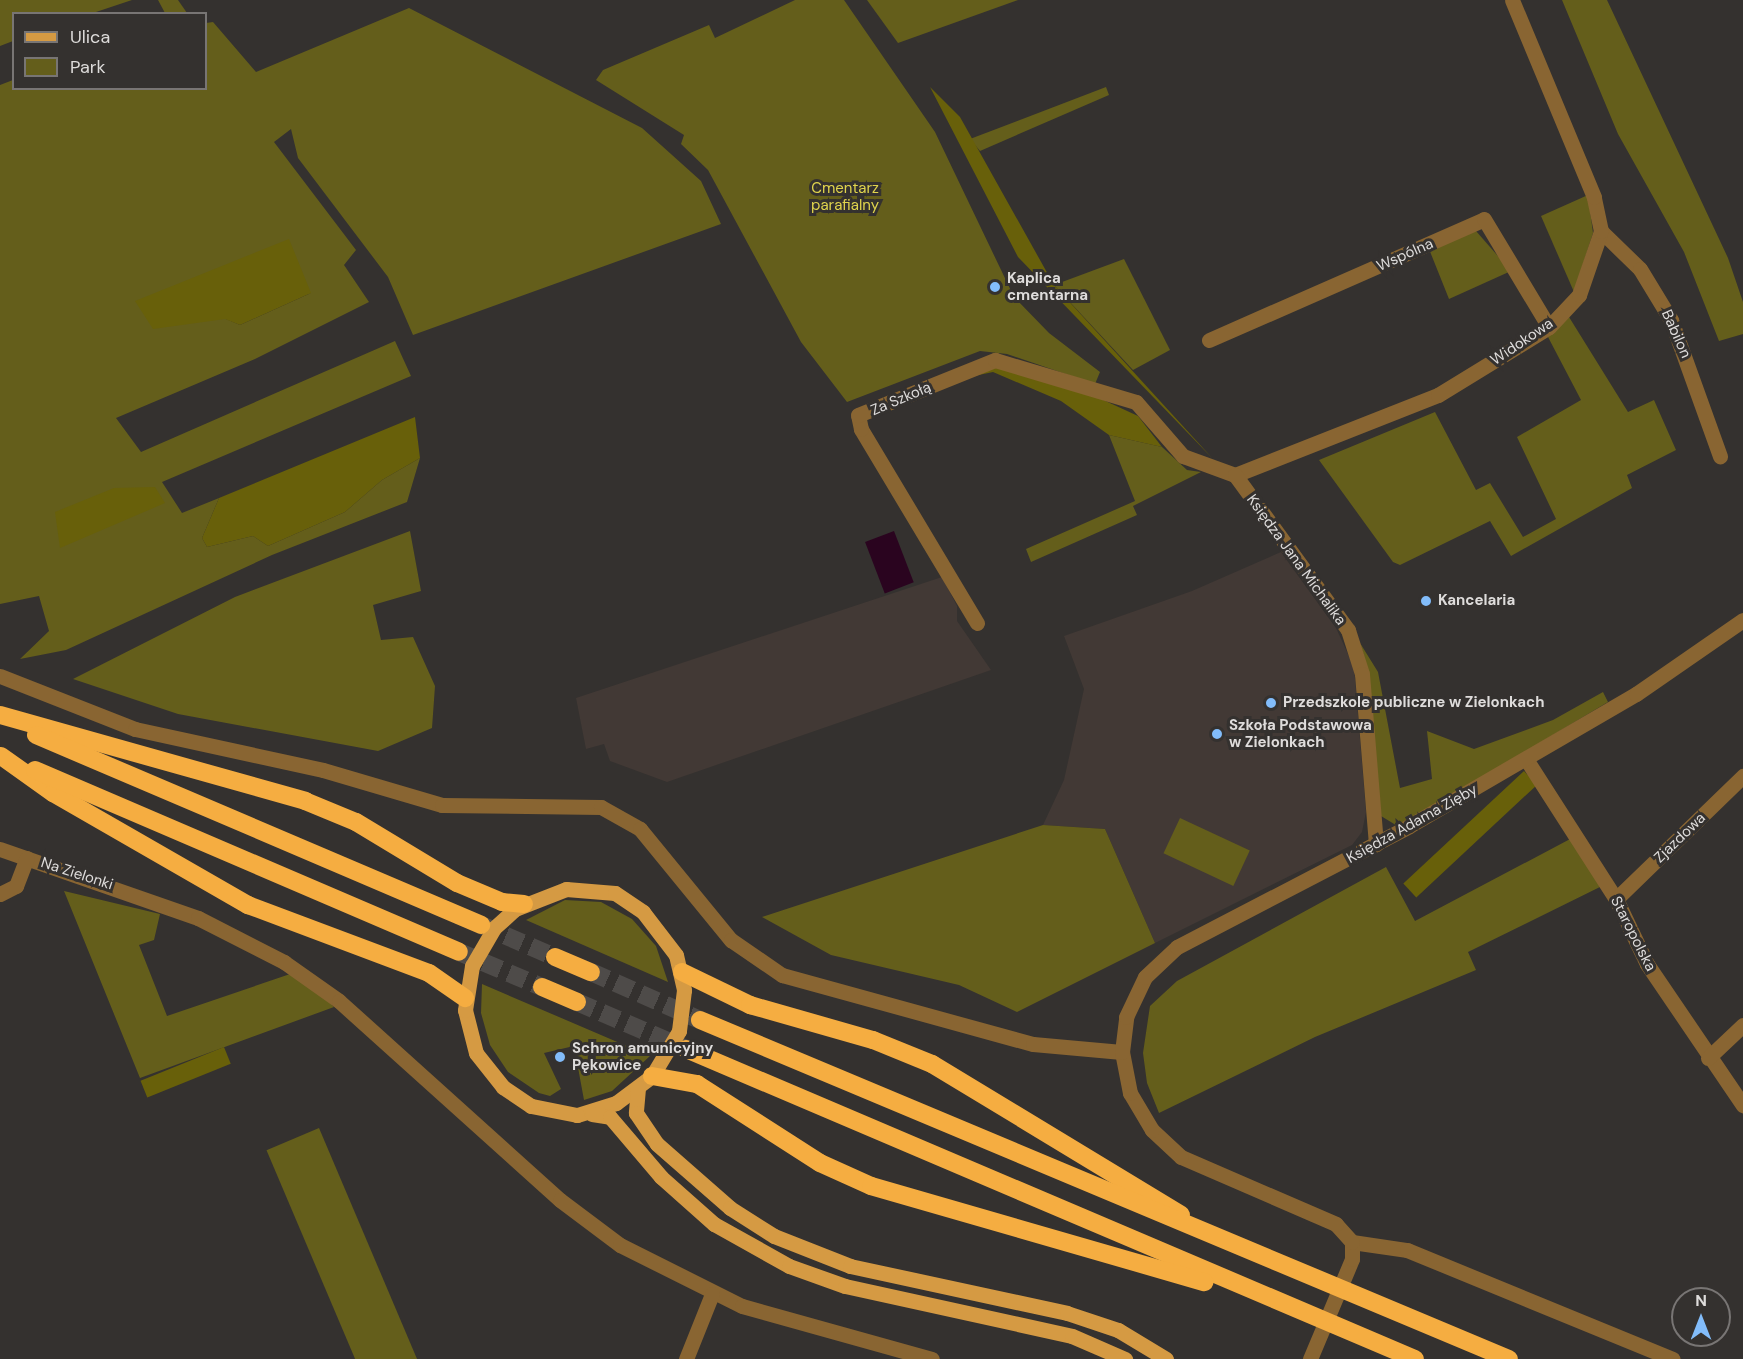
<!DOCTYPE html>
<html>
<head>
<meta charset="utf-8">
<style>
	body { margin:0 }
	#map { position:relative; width:1743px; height:1359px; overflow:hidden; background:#34312f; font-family:"DM Sans",sans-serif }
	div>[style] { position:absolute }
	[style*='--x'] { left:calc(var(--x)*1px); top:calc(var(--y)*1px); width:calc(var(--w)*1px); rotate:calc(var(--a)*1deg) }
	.built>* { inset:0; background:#423935 }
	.green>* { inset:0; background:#645e1b; transform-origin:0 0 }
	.forest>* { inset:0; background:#68600a; transform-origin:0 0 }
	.water>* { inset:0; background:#2a041f; transform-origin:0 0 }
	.highway-tunnel>* { height:18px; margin-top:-9px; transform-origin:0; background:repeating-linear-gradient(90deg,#4e4b49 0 18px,transparent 0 27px) }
	.minor>* { height:15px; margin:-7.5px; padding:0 7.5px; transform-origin:7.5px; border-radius:7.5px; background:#896532 }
	.major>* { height:15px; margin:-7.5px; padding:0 7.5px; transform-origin:7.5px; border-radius:7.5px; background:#d59a43 }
	.highway>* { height:18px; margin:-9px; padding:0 9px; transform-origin:9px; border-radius:9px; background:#f5ad41 }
	.dots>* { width:16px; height:16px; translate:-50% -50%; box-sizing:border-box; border:3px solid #34312f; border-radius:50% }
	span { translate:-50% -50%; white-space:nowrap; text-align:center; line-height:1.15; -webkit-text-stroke:6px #34312f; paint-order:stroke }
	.park-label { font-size:15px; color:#e0d44d }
	.street-label { font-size:15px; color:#dedcdb }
	.poi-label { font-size:15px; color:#dedcdb; font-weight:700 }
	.left { translate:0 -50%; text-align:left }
	.legend { position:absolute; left:12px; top:12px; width:195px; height:78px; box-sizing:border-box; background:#34312f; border:2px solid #787574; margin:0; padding:8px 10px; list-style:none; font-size:18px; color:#dedcdb }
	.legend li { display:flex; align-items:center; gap:12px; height:30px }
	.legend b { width:30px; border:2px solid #787574 }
	.north { position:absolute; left:1671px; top:1287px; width:60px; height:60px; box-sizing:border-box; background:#34312f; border:2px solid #787574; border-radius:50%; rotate:0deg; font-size:16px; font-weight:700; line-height:24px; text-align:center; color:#dedcdb }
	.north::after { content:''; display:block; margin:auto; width:21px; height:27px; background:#82bcfa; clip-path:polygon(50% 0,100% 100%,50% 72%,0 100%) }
</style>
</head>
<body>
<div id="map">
	<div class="built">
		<i style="clip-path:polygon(1281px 552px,1336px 628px,1354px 667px,1366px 812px,1362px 832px,1352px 845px,1155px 943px,1105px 829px,1043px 825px,1064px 780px,1084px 689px,1064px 636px,1192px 591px)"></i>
		<i style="clip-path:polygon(942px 577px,957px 606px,957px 621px,991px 670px,667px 782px,610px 761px,604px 744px,586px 749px,576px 698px)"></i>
	</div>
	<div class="green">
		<i style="clip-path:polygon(0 0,132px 0,93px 13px,14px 14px,13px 41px,0 46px)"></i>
		<i style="clip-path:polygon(158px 0,178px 0,187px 13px,165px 13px)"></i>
		<i style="clip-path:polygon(795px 0,844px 0,935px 132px,1014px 297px,1049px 333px,1100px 372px,1095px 384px,1007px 354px,980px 351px,847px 402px,801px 342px,708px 170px,681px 144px,684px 135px,596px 80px,603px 70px,709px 25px,715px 38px)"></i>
		<i style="clip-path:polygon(867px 0,1018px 0,898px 43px)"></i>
		<i style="clip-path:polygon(1562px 0,1607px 0,1728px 258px,1743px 302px,1743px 334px,1719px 341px,1684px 252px,1618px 134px)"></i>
		<i style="clip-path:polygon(evenodd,409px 8px,642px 128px,701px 181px,721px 224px,413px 335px,388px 277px,298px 158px,291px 129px,274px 142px,356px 250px,344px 265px,369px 302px,255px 359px,116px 418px,141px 452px,395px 341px,411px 376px,162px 482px,182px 513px,219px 498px,202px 538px,207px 547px,253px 536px,268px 546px,345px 512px,382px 480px,420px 458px,407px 502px,272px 555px,66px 650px,20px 659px,49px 631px,39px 596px,0 604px,0 85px,13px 80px,14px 88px,206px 88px,206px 23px,213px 22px,256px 72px,409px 8px,311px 293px,240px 325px,226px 319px,311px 293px)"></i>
		<i style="clip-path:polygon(1106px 87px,1109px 95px,980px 151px,970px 139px)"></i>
		<i style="clip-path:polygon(1588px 195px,1593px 233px,1574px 292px,1541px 216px)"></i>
		<i style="clip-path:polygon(1476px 231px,1511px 271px,1449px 299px,1429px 249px)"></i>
		<i style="clip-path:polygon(1124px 259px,1170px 350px,1133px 370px,1054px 285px)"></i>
		<i style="clip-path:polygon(1569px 317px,1628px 412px,1654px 400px,1676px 450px,1627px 475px,1632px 488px,1511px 556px,1490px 521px,1400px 565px,1393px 562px,1319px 460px,1435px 412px,1476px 490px,1490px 483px,1523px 537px,1556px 519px,1517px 437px,1581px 400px,1548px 337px)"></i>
		<i style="clip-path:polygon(1109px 435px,1162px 447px,1187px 470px,1201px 472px,1133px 506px,1137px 515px,1031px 562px,1026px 549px,1135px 501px)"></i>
		<i style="clip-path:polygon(410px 531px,421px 591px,373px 605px,381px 640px,413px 637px,435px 686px,432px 728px,378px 751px,178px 714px,73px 679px,235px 597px)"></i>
		<i style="clip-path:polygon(1360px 643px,1378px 672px,1400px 788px,1432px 779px,1427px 731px,1474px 749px,1553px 720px,1603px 692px,1608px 702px,1399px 827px,1381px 816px,1367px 666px)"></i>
		<i style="left:1180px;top:818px;width:77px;height:39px;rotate:25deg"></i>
		<i style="clip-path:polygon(1043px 825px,1105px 829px,1155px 943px,1017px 1012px,959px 985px,831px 955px,762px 917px)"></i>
		<i style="clip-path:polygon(1572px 838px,1604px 885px,1468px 952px,1476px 970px,1315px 1037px,1159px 1113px,1147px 1083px,1143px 1053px,1150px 1006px,1177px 981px,1386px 867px,1415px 921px)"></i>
		<i style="clip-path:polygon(64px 891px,160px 914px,154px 940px,139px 945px,167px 1016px,299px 971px,334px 1007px,140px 1078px)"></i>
		<i style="clip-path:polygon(565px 900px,601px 902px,632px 919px,656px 946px,668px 982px,526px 920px)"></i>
		<i style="clip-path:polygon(482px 984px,650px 1056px,612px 1091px,584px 1100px,574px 1046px,544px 1053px,561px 1089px,550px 1096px,539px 1093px,508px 1072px,490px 1045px,481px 1013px)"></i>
		<i style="left:319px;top:1128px;width:251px;height:57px;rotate:67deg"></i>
	</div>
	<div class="forest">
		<i style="clip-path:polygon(930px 87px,960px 117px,1054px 285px,1213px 459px,1018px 257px)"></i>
		<i style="clip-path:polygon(289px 239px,311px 293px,240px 325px,225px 319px,153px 329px,135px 301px)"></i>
		<i style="clip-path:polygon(994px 364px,1086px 392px,1138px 416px,1162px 447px,1109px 435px,1061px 401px,993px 372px,955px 380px)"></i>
		<i style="clip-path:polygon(415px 417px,420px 458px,382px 480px,345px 512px,268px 546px,253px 536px,207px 547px,202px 538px,219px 498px)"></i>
		<i style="clip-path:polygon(155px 487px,165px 503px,60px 548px,55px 512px,114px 488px)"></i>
		<i style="left:1524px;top:771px;width:19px;height:165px;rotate:47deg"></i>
		<i style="left:224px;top:1047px;width:18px;height:90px;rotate:68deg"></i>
	</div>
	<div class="water">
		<i style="left:894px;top:531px;width:55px;height:31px;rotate:69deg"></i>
	</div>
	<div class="highway-tunnel">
		<i style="--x:481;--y:925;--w:81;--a:23.4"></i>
		<i style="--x:459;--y:952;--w:90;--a:22.9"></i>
		<i style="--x:591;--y:972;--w:119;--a:23.8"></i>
		<i style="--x:577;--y:1002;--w:119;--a:23.3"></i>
	</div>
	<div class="minor">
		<i style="--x:1601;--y:231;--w:54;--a:44.3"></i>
		<i style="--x:1640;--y:269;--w:60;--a:58.7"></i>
		<i style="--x:1671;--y:320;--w:145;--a:70.2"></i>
		<i style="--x:1209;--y:340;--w:300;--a:-23.7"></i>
		<i style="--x:1484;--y:219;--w:126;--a:59"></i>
		<i style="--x:1235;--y:475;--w:218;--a:-21.5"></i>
		<i style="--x:1438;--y:395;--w:130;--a:-31.5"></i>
		<i style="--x:1549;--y:327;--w:44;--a:-46.8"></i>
		<i style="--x:1579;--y:295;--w:68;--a:-71"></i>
		<i style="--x:1601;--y:231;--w:35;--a:-102"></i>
		<i style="--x:1594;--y:197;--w:213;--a:-112.6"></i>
		<i style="--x:977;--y:623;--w:226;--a:-120.9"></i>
		<i style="--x:861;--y:429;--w:14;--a:-102"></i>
		<i style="--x:858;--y:415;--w:148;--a:-21.9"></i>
		<i style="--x:995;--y:360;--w:147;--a:16.6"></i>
		<i style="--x:1136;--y:402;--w:72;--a:49"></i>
		<i style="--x:1183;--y:456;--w:55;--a:20.1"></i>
		<i style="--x:1235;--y:475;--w:192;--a:53.9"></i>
		<i style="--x:1348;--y:630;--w:46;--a:72.3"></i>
		<i style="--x:1362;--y:674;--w:171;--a:85.3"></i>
		<i style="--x:0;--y:676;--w:145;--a:21.4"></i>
		<i style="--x:135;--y:729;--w:192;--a:12.3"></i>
		<i style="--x:323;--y:770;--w:124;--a:16.4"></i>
		<i style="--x:442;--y:805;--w:159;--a:0.7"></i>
		<i style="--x:601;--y:807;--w:45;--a:29.4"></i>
		<i style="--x:640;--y:829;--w:144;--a:50.7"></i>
		<i style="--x:731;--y:940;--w:62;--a:34.5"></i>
		<i style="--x:782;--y:975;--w:260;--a:15.4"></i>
		<i style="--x:1033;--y:1044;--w:89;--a:5.1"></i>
		<i style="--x:1526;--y:759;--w:166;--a:57.3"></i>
		<i style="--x:1616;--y:899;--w:72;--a:64.5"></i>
		<i style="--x:1647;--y:964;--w:171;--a:55.8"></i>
		<i style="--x:0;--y:849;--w:210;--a:19.2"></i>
		<i style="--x:198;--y:918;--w:97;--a:27.1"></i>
		<i style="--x:284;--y:962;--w:67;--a:35.3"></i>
		<i style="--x:339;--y:1001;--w:297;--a:42"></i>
		<i style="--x:560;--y:1200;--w:75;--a:36.9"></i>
		<i style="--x:620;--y:1245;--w:136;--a:26.6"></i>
		<i style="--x:742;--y:1306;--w:197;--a:15.6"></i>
		<i style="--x:0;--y:894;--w:18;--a:-27"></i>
		<i style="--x:16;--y:886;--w:30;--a:-69"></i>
		<i style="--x:1616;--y:899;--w:177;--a:-44.1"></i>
		<i style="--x:1708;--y:1058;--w:48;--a:-43.3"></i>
		<i style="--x:1352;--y:1242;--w:56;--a:8.3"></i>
		<i style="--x:1407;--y:1250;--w:287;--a:22.3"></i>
		<i style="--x:686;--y:1359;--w:70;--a:-68.2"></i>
		<i style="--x:1310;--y:1359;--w:108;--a:-67.2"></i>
		<i style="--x:1352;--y:1259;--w:17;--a:-90"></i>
		<i style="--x:1352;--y:1242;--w:24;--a:-132"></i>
		<i style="--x:1336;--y:1224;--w:169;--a:-156.6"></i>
		<i style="--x:1181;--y:1157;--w:40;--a:-137"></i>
		<i style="--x:1152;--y:1130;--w:43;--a:-120.7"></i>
		<i style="--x:1130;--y:1093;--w:42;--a:-101"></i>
		<i style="--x:1122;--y:1052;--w:35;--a:-83"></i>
		<i style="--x:1126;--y:1017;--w:44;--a:-64.6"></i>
		<i style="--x:1145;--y:977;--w:44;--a:-43.2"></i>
		<i style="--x:1177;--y:947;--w:262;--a:-27.5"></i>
		<i style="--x:1409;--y:826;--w:263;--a:-30.2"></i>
		<i style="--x:1636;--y:694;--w:130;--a:-34.7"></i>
	</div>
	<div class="major">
		<i style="--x:566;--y:889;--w:49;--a:4.7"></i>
		<i style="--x:615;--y:893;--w:34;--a:34"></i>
		<i style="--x:643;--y:912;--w:54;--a:52.5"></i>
		<i style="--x:676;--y:955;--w:36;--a:77"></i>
		<i style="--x:684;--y:990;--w:41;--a:97"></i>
		<i style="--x:679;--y:1031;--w:52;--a:121"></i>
		<i style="--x:652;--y:1076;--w:45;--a:143.1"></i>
		<i style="--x:616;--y:1103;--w:41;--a:162.9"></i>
		<i style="--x:577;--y:1115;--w:47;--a:-168.9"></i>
		<i style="--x:531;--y:1106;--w:34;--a:-146"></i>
		<i style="--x:503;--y:1087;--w:43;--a:-128.5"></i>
		<i style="--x:476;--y:1053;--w:44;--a:-104.3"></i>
		<i style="--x:465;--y:1010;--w:45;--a:-81"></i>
		<i style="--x:472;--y:966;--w:44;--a:-59.9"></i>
		<i style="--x:494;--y:928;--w:28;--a:-42"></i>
		<i style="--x:515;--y:909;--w:55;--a:-21.4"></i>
		<i style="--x:638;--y:1088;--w:25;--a:95"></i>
		<i style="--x:636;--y:1113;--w:37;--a:56"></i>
		<i style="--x:657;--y:1144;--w:97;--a:41.2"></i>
		<i style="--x:730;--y:1208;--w:52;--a:32.5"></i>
		<i style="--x:774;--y:1236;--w:82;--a:21.5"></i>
		<i style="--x:850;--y:1266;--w:222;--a:12.2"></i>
		<i style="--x:1067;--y:1313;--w:54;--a:18.4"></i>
		<i style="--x:1118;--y:1330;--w:56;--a:31.1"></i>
		<i style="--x:592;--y:1114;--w:18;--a:9"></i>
		<i style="--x:610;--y:1117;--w:79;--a:49.6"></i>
		<i style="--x:661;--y:1177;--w:71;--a:41.6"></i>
		<i style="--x:714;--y:1224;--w:86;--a:29.2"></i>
		<i style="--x:789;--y:1266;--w:59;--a:19.7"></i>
		<i style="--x:845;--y:1286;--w:232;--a:12.4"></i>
		<i style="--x:1072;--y:1336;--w:58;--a:23.5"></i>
	</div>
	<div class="highway">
		<i style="--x:0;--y:715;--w:317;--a:15.7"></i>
		<i style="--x:305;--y:801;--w:55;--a:22.4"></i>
		<i style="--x:356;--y:822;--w:118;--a:31.1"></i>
		<i style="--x:457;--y:883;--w:49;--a:22.9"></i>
		<i style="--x:502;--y:902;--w:22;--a:5"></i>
		<i style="--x:36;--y:735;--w:484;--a:23.1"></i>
		<i style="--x:1;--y:756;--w:64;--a:35.4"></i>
		<i style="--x:53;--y:793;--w:225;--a:29.9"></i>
		<i style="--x:248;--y:905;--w:193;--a:20.6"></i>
		<i style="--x:429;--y:973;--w:44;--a:34.8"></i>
		<i style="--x:35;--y:770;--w:461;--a:23.2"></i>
		<i style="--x:555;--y:957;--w:39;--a:23"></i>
		<i style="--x:682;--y:972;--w:76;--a:25.9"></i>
		<i style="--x:750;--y:1005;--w:128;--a:15.9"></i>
		<i style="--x:873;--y:1040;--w:64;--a:22.1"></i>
		<i style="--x:932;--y:1064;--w:291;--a:31.2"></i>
		<i style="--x:542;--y:987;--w:38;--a:23"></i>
		<i style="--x:700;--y:1020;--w:877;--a:22.74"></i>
		<i style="--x:686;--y:1049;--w:792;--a:23.04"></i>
		<i style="--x:652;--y:1076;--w:46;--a:10.1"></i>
		<i style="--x:697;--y:1084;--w:146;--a:32.7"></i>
		<i style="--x:820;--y:1163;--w:56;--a:24.3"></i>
		<i style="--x:871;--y:1186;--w:347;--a:16.1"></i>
	</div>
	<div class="dots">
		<i style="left:995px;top:287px;background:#82bcfa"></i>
		<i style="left:1426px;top:601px;background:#82bcfa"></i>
		<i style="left:1271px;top:703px;background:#82bcfa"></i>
		<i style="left:1217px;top:734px;background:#82bcfa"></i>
		<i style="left:560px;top:1057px;background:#82bcfa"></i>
	</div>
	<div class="park-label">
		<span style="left:845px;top:197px">Cmentarz<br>parafialny</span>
	</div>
	<div class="street-label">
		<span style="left:1405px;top:255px;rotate:-24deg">Wspólna</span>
		<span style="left:1676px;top:334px;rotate:66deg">Babilon</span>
		<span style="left:1522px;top:342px;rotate:-34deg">Widokowa</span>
		<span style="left:901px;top:399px;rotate:-23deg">Za Szkołą</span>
		<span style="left:1296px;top:560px;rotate:54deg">Księdza Jana Michalika</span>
		<span style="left:1412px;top:824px;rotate:-29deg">Księdza Adama Zięby</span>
		<span style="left:1680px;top:838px;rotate:-44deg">Zjazdowa</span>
		<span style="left:77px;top:874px;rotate:18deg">Na Zielonki</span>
		<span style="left:1633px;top:934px;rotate:63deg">Staropolska</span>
	</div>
	<div class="poi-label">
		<span class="left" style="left:1007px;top:287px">Kaplica<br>cmentarna</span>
		<span class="left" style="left:1438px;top:601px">Kancelaria</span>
		<span class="left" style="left:1283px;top:703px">Przedszkole publiczne w Zielonkach</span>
		<span class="left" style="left:1229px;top:734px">Szkoła Podstawowa<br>w Zielonkach</span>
		<span class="left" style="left:572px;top:1057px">Schron amunicyjny<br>Pękowice</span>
	</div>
	<ul class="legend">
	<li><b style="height:8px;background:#d59a43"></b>Ulica</li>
	<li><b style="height:16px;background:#645e1b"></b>Park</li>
	</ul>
	<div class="north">N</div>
</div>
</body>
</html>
